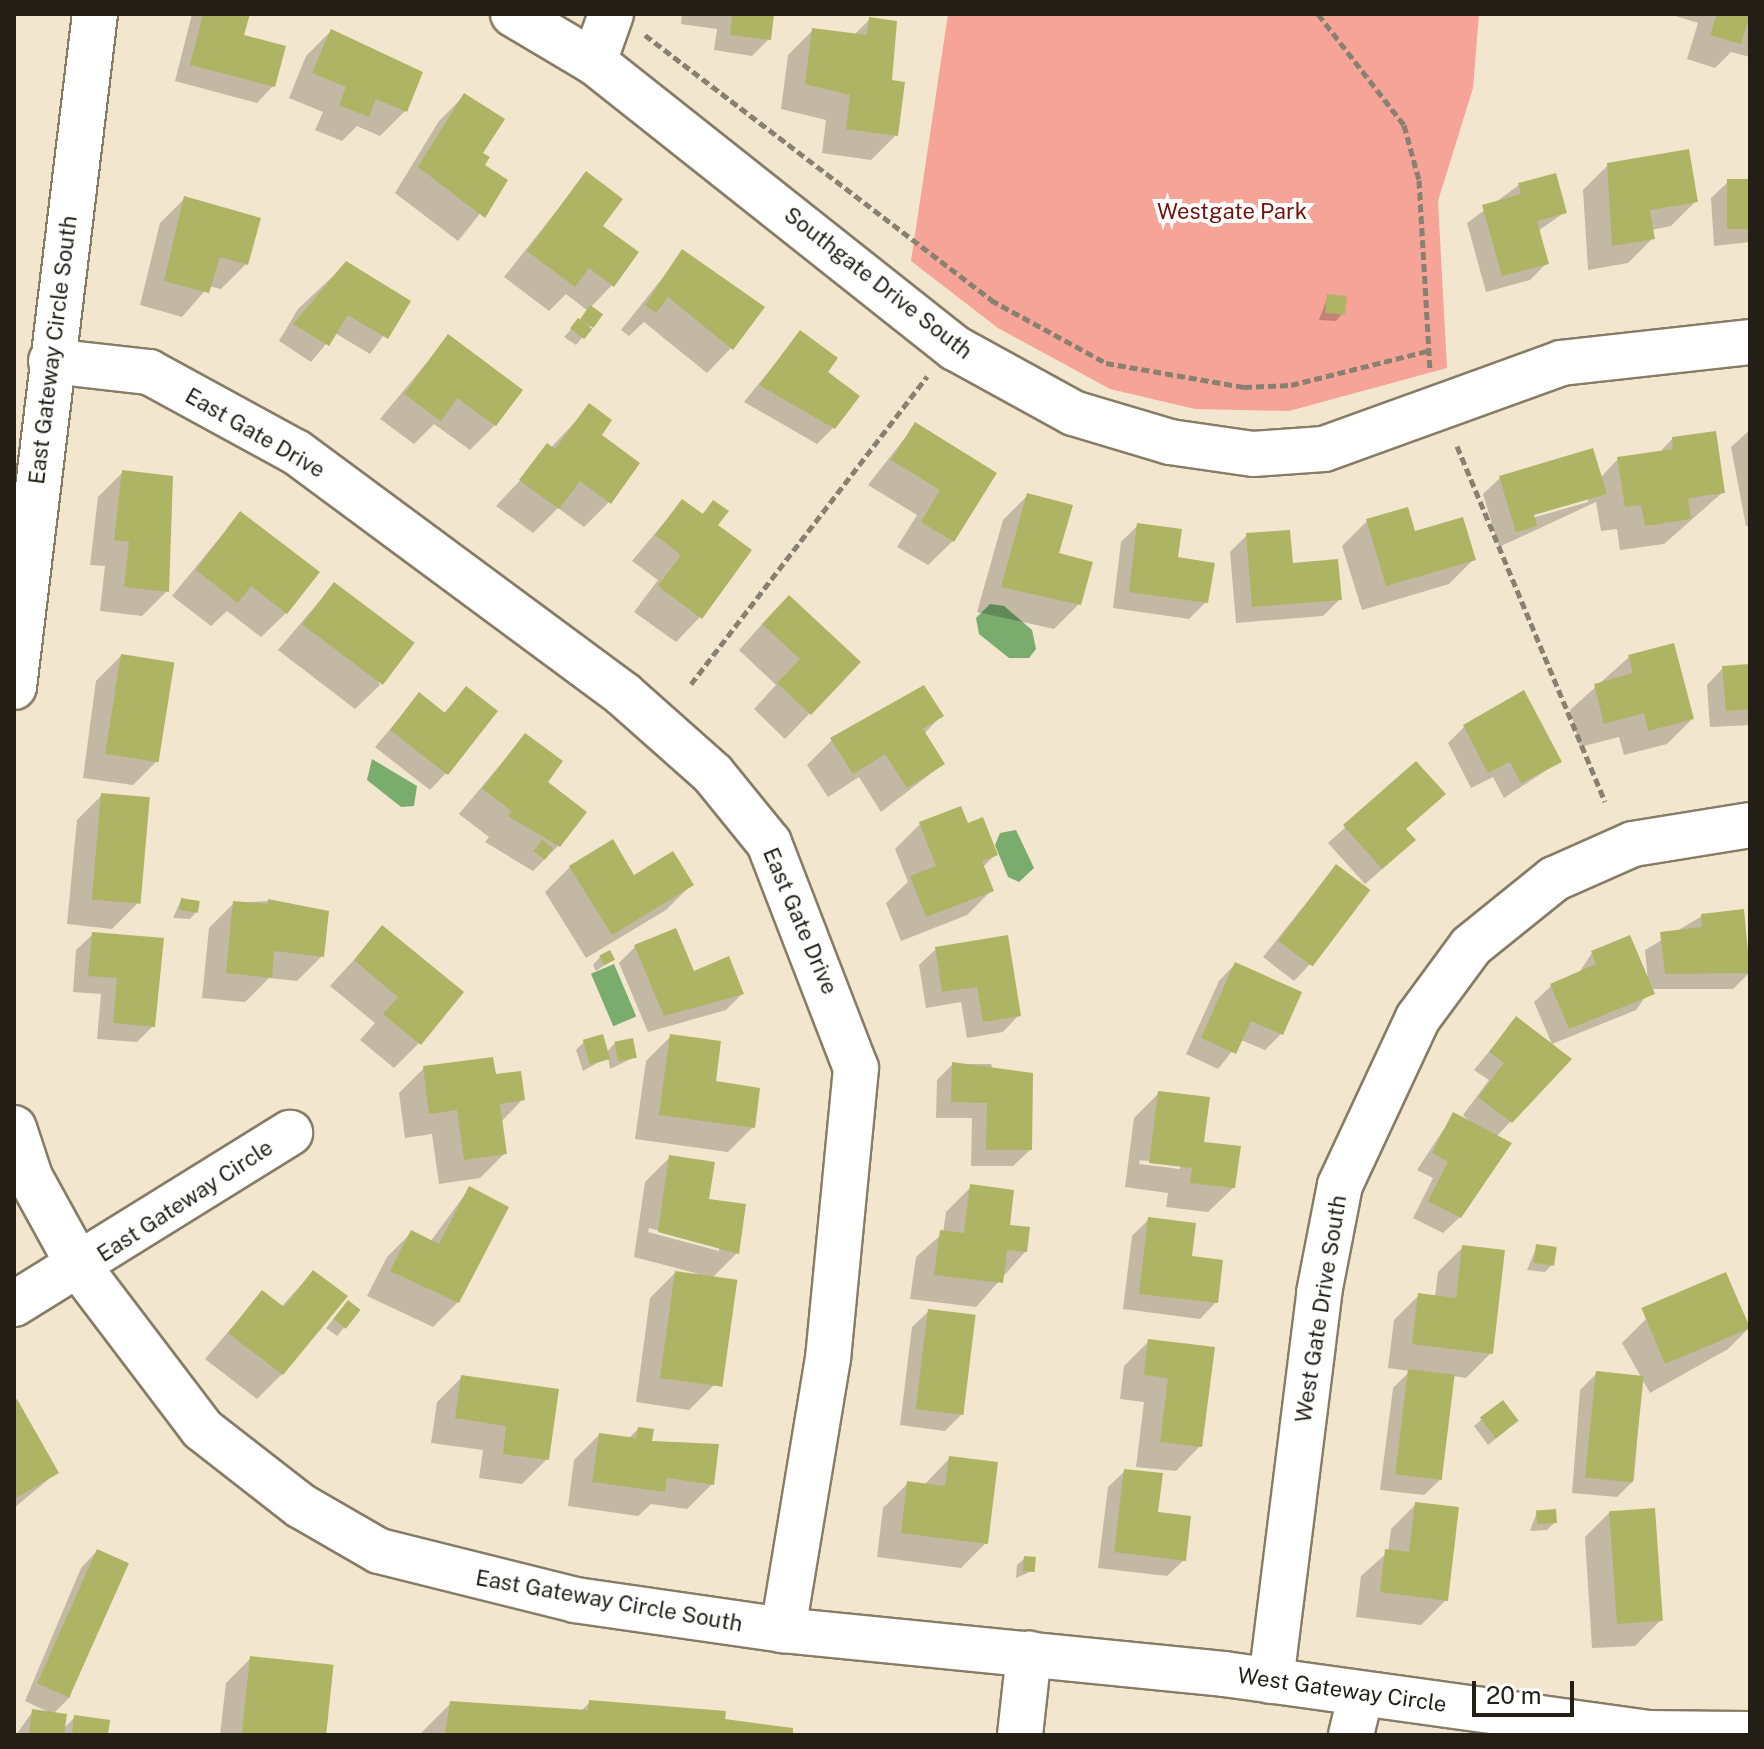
<!DOCTYPE html>
<html>
<head>
<meta charset="utf-8">
<style>
	body { margin:0 }
	#map { position:relative; width:1764px; height:1749px; overflow:hidden; background:#f3e6ce; font-family:"Public Sans",sans-serif }
	div>[style] { position:absolute }
	[style*='--x'] { left:calc(var(--x)*1px); top:calc(var(--y)*1px); width:calc(var(--w)*1px); rotate:calc(var(--a)*1deg) }
	.green>* { inset:0; background:#f6a497 }
	.water>* { inset:0; background:#7aac6d; transform-origin:0 0 }
	.shadow>* { inset:0; background:#0003 }
	.building>* { inset:0; background:#afb464; transform-origin:0 0 }
	.path>* { height:5px; margin-top:-2.5px; transform-origin:0; background:repeating-linear-gradient(90deg,#888070 0 8px,transparent 0 12px) }
	.roads { filter:drop-shadow(2px 0 #877c66) drop-shadow(-2px 0 #877c66) drop-shadow(0 2px #877c66) drop-shadow(0 -2px #877c66) }
	.minor>* { height:44px; margin:-22px; padding:0 22px; transform-origin:22px; border-radius:22px; background:#fff }
	span { translate:-50% -50%; white-space:nowrap; text-align:center; line-height:1.15; -webkit-text-stroke:8px #fff; paint-order:stroke }
	.park-label { font-size:22px; color:#74100a }
	.street-label { font-size:22px; color:#231f16 }
	.frame { position:absolute; inset:0; border:16px solid #231f16; pointer-events:none }
	.scale { position:absolute; left:1472px; top:1681px; width:102px; height:36px; box-sizing:border-box; border:4px solid #231f16; border-top:0; padding-left:10px; font-size:24px; line-height:28px; white-space:nowrap; color:#231f16; -webkit-text-stroke:6px #fff; paint-order:stroke }
</style>
</head>
<body>
<div id="map">
	<div class="green">
		<i style="clip-path:polygon(948px 14px,1479px 14px,1473px 88px,1438px 201px,1447px 368px,1289px 411px,1195px 409px,1110px 389px,998px 328px,911px 261px)"></i>
	</div>
	<div class="water">
		<i style="clip-path:polygon(990px 604px,1004px 606px,1032px 630px,1036px 649px,1029px 658px,1009px 658px,979px 634px,976px 618px)"></i>
		<i style="clip-path:polygon(372px 759px,417px 786px,414px 806px,401px 807px,367px 780px)"></i>
		<i style="clip-path:polygon(1016px 830px,1034px 868px,1019px 882px,1008px 877px,995px 845px,1000px 833px)"></i>
		<i style="left:614px;top:964px;width:57px;height:25px;rotate:67deg"></i>
	</div>
	<div class="shadow">
		<i style="clip-path:polygon(192px 14px,248px 14px,242px 37px,273px 86px,257px 103px,175px 81px)"></i>
		<i style="clip-path:polygon(682px 14px,770px 14px,769px 39px,752px 56px,714px 50px,717px 29px,681px 24px)"></i>
		<i style="clip-path:polygon(1669px 14px,1750px 14px,1750px 57px,1731px 52px,1715px 68px,1687px 59px,1698px 23px)"></i>
		<i style="clip-path:polygon(870px 19px,890px 82px,896px 135px,871px 160px,822px 153px,826px 120px,781px 109px,788px 55px,813px 30px,853px 36px)"></i>
		<i style="clip-path:polygon(331px 31px,421px 73px,405px 111px,380px 136px,357px 126px,342px 141px,315px 130px,323px 112px,289px 98px,306px 56px)"></i>
		<i style="clip-path:polygon(464px 96px,482px 166px,506px 181px,458px 241px,395px 193px,439px 121px)"></i>
		<i style="clip-path:polygon(1608px 165px,1696px 201px,1671px 226px,1651px 230px,1653px 238px,1628px 263px,1588px 270px,1583px 190px)"></i>
		<i style="clip-path:polygon(586px 174px,612px 285px,590px 308px,600px 315px,576px 345px,564px 337px,588px 311px,566px 294px,549px 311px,504px 277px)"></i>
		<i style="clip-path:polygon(1750px 181px,1750px 242px,1714px 246px,1711px 198px,1728px 182px)"></i>
		<i style="clip-path:polygon(1519px 185px,1565px 212px,1538px 231px,1547px 263px,1530px 280px,1486px 292px,1467px 223px)"></i>
		<i style="clip-path:polygon(185px 198px,246px 264px,221px 289px,209px 286px,182px 317px,140px 305px,160px 223px)"></i>
		<i style="clip-path:polygon(683px 252px,731px 348px,707px 373px,644px 322px,629px 336px,621px 330px)"></i>
		<i style="clip-path:polygon(346px 264px,408px 302px,370px 354px,335px 333px,311px 362px,279px 341px,298px 309px)"></i>
		<i style="clip-path:polygon(1328px 296px,1343px 313px,1336px 321px,1319px 320px)"></i>
		<i style="clip-path:polygon(800px 333px,825px 372px,834px 427px,817px 444px,744px 402px)"></i>
		<i style="clip-path:polygon(448px 337px,495px 425px,470px 450px,434px 424px,414px 444px,380px 419px)"></i>
		<i style="clip-path:polygon(590px 406px,609px 502px,584px 527px,558px 508px,533px 533px,496px 506px)"></i>
		<i style="clip-path:polygon(915px 425px,994px 474px,953px 541px,928px 565px,897px 547px,917px 515px,868px 485px)"></i>
		<i style="clip-path:polygon(1750px 430px,1750px 526px,1746px 526px,1731px 447px)"></i>
		<i style="clip-path:polygon(evenodd,1672px 439px,1723px 492px,1664px 544px,1620px 550px,1617px 529px,1601px 531px,1596px 502px,1499px 547px,1483px 494px,1500px 478px,1600px 478px,1618px 459px,1659px 453px,1672px 439px,1588px 498px,1588px 502px,1525px 520px,1524px 516px,1588px 498px)"></i>
		<i style="clip-path:polygon(123px 472px,167px 591px,142px 616px,100px 611px,105px 566px,90px 565px,98px 497px)"></i>
		<i style="clip-path:polygon(1028px 495px,1079px 604px,1054px 629px,977px 612px,1003px 520px)"></i>
		<i style="clip-path:polygon(682px 501px,701px 515px,714px 502px,716px 526px,700px 617px,676px 642px,634px 612px,658px 580px,632px 561px)"></i>
		<i style="clip-path:polygon(240px 513px,286px 613px,261px 637px,227px 611px,211px 626px,172px 596px)"></i>
		<i style="clip-path:polygon(1367px 521px,1414px 534px,1474px 559px,1449px 584px,1362px 610px,1342px 546px)"></i>
		<i style="clip-path:polygon(1138px 525px,1176px 558px,1206px 602px,1189px 619px,1113px 608px,1121px 542px)"></i>
		<i style="clip-path:polygon(1247px 535px,1291px 565px,1340px 599px,1323px 616px,1236px 623px,1230px 552px)"></i>
		<i style="clip-path:polygon(334px 584px,380px 685px,355px 709px,278px 650px)"></i>
		<i style="clip-path:polygon(764px 622px,859px 662px,785px 739px,754px 709px,776px 685px,739px 650px)"></i>
		<i style="clip-path:polygon(121px 656px,158px 760px,133px 785px,83px 778px,96px 681px)"></i>
		<i style="clip-path:polygon(1629px 657px,1692px 719px,1667px 744px,1624px 755px,1619px 737px,1580px 747px,1570px 710px)"></i>
		<i style="clip-path:polygon(1750px 666px,1750px 725px,1710px 727px,1707px 685px,1723px 668px)"></i>
		<i style="clip-path:polygon(466px 689px,446px 773px,430px 790px,375px 747px,419px 695px,443px 714px)"></i>
		<i style="clip-path:polygon(941px 716px,924px 734px,943px 764px,881px 812px,859px 777px,828px 797px,807px 765px,832px 740px)"></i>
		<i style="clip-path:polygon(1464px 727px,1559px 762px,1504px 798px,1493px 777px,1471px 788px,1448px 743px)"></i>
		<i style="clip-path:polygon(525px 735px,558px 846px,533px 871px,485px 842px,489px 837px,459px 814px)"></i>
		<i style="clip-path:polygon(1416px 764px,1397px 856px,1365px 884px,1328px 843px)"></i>
		<i style="clip-path:polygon(102px 795px,137px 904px,112px 929px,67px 924px,77px 820px)"></i>
		<i style="clip-path:polygon(920px 824px,967px 826px,995px 855px,983px 867px,992px 890px,967px 915px,901px 941px,886px 903px,908px 882px,895px 849px)"></i>
		<i style="clip-path:polygon(1336px 866px,1310px 964px,1294px 981px,1263px 957px)"></i>
		<i style="clip-path:polygon(570px 867px,634px 877px,691px 885px,666px 910px,586px 958px,545px 892px)"></i>
		<i style="clip-path:polygon(181px 900px,197px 911px,190px 919px,173px 918px)"></i>
		<i style="clip-path:polygon(269px 901px,322px 956px,297px 981px,269px 978px,245px 1002px,202px 998px,209px 928px,234px 903px)"></i>
		<i style="clip-path:polygon(1702px 916px,1750px 972px,1733px 989px,1651px 989px,1636px 1010px,1552px 1044px,1534px 1002px,1551px 986px,1578px 974px,1592px 953px,1648px 981px,1645px 950px)"></i>
		<i style="clip-path:polygon(383px 928px,419px 1043px,394px 1068px,360px 1040px,375px 1023px,330px 986px)"></i>
		<i style="clip-path:polygon(93px 934px,153px 1026px,137px 1042px,97px 1039px,101px 994px,73px 992px,76px 950px)"></i>
		<i style="clip-path:polygon(636px 946px,693px 973px,742px 994px,726px 1010px,648px 1032px,619px 963px)"></i>
		<i style="clip-path:polygon(936px 949px,1019px 1015px,1003px 1032px,967px 1038px,961px 1002px,926px 1008px,919px 965px)"></i>
		<i style="clip-path:polygon(600px 957px,612px 960px,596px 971px,593px 965px)"></i>
		<i style="clip-path:polygon(1235px 964px,1281px 1034px,1265px 1050px,1241px 1040px,1218px 1069px,1186px 1054px,1219px 981px)"></i>
		<i style="clip-path:polygon(1516px 1019px,1511px 1121px,1496px 1137px,1460px 1217px,1443px 1233px,1413px 1218px,1433px 1178px,1417px 1170px,1453px 1115px,1473px 1125px,1463px 1115px,1489px 1080px,1474px 1070px)"></i>
		<i style="clip-path:polygon(671px 1036px,753px 1127px,728px 1152px,635px 1139px,646px 1061px)"></i>
		<i style="clip-path:polygon(584px 1042px,606px 1053px,614px 1044px,635px 1057px,610px 1069px,608px 1057px,583px 1071px,576px 1050px)"></i>
		<i style="clip-path:polygon(953px 1064px,991px 1064px,1030px 1150px,1013px 1166px,971px 1166px,972px 1118px,936px 1118px,937px 1080px)"></i>
		<i style="clip-path:polygon(424px 1068px,494px 1077px,523px 1099px,501px 1122px,505px 1153px,480px 1178px,439px 1184px,432px 1134px,405px 1138px,399px 1093px)"></i>
		<i style="clip-path:polygon(evenodd,1159px 1093px,1233px 1188px,1208px 1212px,1166px 1207px,1168px 1193px,1125px 1187px,1134px 1118px,1159px 1093px,1140px 1160px,1180px 1165px,1180px 1169px,1139px 1164px,1140px 1160px)"></i>
		<i style="clip-path:polygon(evenodd,670px 1157px,737px 1253px,711px 1279px,714px 1385px,689px 1410px,636px 1402px,650px 1298px,675px 1273px,699px 1274px,634px 1257px,645px 1182px,670px 1157px,649px 1228px,719px 1246px,719px 1251px,648px 1232px,649px 1228px)"></i>
		<i style="clip-path:polygon(971px 1187px,1025px 1252px,976px 1307px,910px 1299px,916px 1257px,943px 1233px,946px 1212px)"></i>
		<i style="clip-path:polygon(469px 1189px,458px 1302px,433px 1327px,367px 1296px,387px 1257px,412px 1232px,430px 1242px)"></i>
		<i style="clip-path:polygon(1149px 1219px,1190px 1258px,1216px 1302px,1200px 1319px,1123px 1309px,1132px 1236px)"></i>
		<i style="clip-path:polygon(1537px 1246px,1553px 1264px,1545px 1272px,1527px 1270px)"></i>
		<i style="clip-path:polygon(1463px 1247px,1491px 1353px,1466px 1378px,1453px 1376px,1441px 1479px,1424px 1495px,1380px 1490px,1393px 1388px,1410px 1371px,1388px 1368px,1394px 1320px,1419px 1295px,1435px 1297px,1438px 1272px)"></i>
		<i style="clip-path:polygon(313px 1272px,282px 1374px,257px 1399px,205px 1359px,262px 1292px,281px 1307px)"></i>
		<i style="clip-path:polygon(1726px 1274px,1750px 1327px,1728px 1349px,1650px 1393px,1642px 1379px,1634px 1480px,1617px 1497px,1572px 1493px,1580px 1390px,1597px 1373px,1641px 1377px,1622px 1343px,1647px 1318px)"></i>
		<i style="clip-path:polygon(340px 1311px,358px 1311px,337px 1336px,326px 1328px)"></i>
		<i style="clip-path:polygon(929px 1311px,962px 1414px,945px 1431px,900px 1425px,912px 1327px)"></i>
		<i style="clip-path:polygon(1149px 1341px,1212px 1349px,1200px 1446px,1176px 1471px,1136px 1467px,1144px 1402px,1120px 1399px,1124px 1366px)"></i>
		<i style="clip-path:polygon(462px 1377px,547px 1459px,522px 1484px,479px 1478px,483px 1450px,431px 1443px,437px 1402px)"></i>
		<i style="clip-path:polygon(14px 1403px,56px 1473px,14px 1508px)"></i>
		<i style="clip-path:polygon(1482px 1419px,1508px 1429px,1488px 1445px,1474px 1426px)"></i>
		<i style="clip-path:polygon(638px 1429px,650px 1443px,717px 1446px,712px 1484px,687px 1509px,651px 1504px,638px 1516px,568px 1506px,574px 1460px,599px 1435px,628px 1439px)"></i>
		<i style="clip-path:polygon(950px 1458px,986px 1543px,961px 1568px,877px 1557px,883px 1508px,908px 1483px,924px 1485px)"></i>
		<i style="clip-path:polygon(1125px 1471px,1184px 1560px,1167px 1576px,1098px 1568px,1108px 1487px)"></i>
		<i style="clip-path:polygon(1416px 1504px,1446px 1600px,1421px 1625px,1356px 1617px,1361px 1576px,1388px 1552px,1391px 1529px)"></i>
		<i style="clip-path:polygon(1537px 1512px,1554px 1523px,1547px 1530px,1530px 1531px)"></i>
		<i style="clip-path:polygon(1610px 1512px,1660px 1621px,1635px 1646px,1592px 1648px,1585px 1537px)"></i>
		<i style="clip-path:polygon(97px 1551px,70px 1697px,53px 1714px,25px 1701px,81px 1568px)"></i>
		<i style="clip-path:polygon(1025px 1558px,1032px 1571px,1016px 1578px,1017px 1565px)"></i>
		<i style="clip-path:polygon(251px 1658px,324px 1735px,220px 1735px,226px 1683px)"></i>
		<i style="clip-path:polygon(590px 1702px,723px 1721px,791px 1735px,419px 1735px,451px 1703px,581px 1711px)"></i>
		<i style="clip-path:polygon(33px 1711px,63px 1729px,75px 1717px,106px 1735px,16px 1735px)"></i>
	</div>
	<div class="building">
		<i style="clip-path:polygon(203px 14px,250px 14px,244px 35px,286px 46px,275px 87px,190px 65px)"></i>
		<i style="clip-path:polygon(732px 14px,774px 14px,771px 40px,730px 35px)"></i>
		<i style="clip-path:polygon(1717px 14px,1750px 14px,1741px 44px,1710px 35px)"></i>
		<i style="clip-path:polygon(869px 17px,897px 21px,892px 80px,905px 82px,898px 136px,846px 129px,850px 95px,805px 84px,812px 28px,867px 35px)"></i>
		<i style="clip-path:polygon(331px 29px,423px 72px,407px 112px,376px 99px,369px 117px,339px 105px,346px 87px,312px 73px)"></i>
		<i style="clip-path:polygon(464px 93px,505px 119px,483px 153px,490px 157px,485px 165px,508px 180px,485px 218px,418px 167px)"></i>
		<i style="clip-path:polygon(1689px 149px,1698px 202px,1650px 210px,1655px 239px,1612px 246px,1607px 163px)"></i>
		<i style="clip-path:polygon(586px 171px,623px 199px,603px 226px,639px 252px,614px 287px,589px 268px,575px 287px,527px 251px)"></i>
		<i style="clip-path:polygon(1556px 173px,1567px 213px,1537px 221px,1549px 264px,1502px 276px,1482px 205px,1521px 194px,1518px 183px)"></i>
		<i style="left:1750px;top:179px;width:50px;height:23px;rotate:90deg"></i>
		<i style="clip-path:polygon(184px 196px,261px 218px,248px 265px,220px 257px,209px 293px,164px 281px)"></i>
		<i style="clip-path:polygon(682px 249px,765px 307px,733px 350px,668px 297px,656px 313px,645px 305px)"></i>
		<i style="clip-path:polygon(346px 261px,411px 301px,388px 339px,348px 315px,329px 346px,293px 324px)"></i>
		<i style="left:1327px;top:294px;width:20px;height:19px;rotate:6deg"></i>
		<i style="left:590px;top:305px;width:16px;height:17px;rotate:35deg"></i>
		<i style="left:578px;top:318px;width:18px;height:13px;rotate:38deg"></i>
		<i style="clip-path:polygon(800px 330px,838px 358px,828px 372px,860px 396px,835px 429px,759px 385px)"></i>
		<i style="clip-path:polygon(448px 334px,523px 390px,496px 426px,457px 398px,441px 421px,404px 394px)"></i>
		<i style="clip-path:polygon(589px 403px,612px 420px,602px 435px,640px 463px,611px 504px,580px 481px,559px 509px,519px 480px,547px 443px,555px 449px)"></i>
		<i style="clip-path:polygon(915px 422px,997px 473px,954px 542px,921px 522px,940px 490px,891px 460px)"></i>
		<i style="clip-path:polygon(1716px 431px,1725px 493px,1688px 498px,1691px 519px,1645px 526px,1641px 505px,1625px 507px,1617px 457px,1673px 449px,1672px 437px)"></i>
		<i style="clip-path:polygon(1593px 448px,1607px 494px,1534px 515px,1537px 526px,1516px 532px,1499px 476px)"></i>
		<i style="clip-path:polygon(122px 470px,173px 476px,169px 592px,124px 587px,129px 542px,114px 540px)"></i>
		<i style="clip-path:polygon(1027px 493px,1073px 505px,1059px 553px,1093px 562px,1081px 605px,1001px 587px)"></i>
		<i style="clip-path:polygon(682px 499px,703px 514px,713px 500px,729px 511px,718px 525px,752px 550px,702px 619px,658px 586px,681px 555px,655px 535px)"></i>
		<i style="clip-path:polygon(1408px 507px,1415px 531px,1463px 517px,1476px 560px,1386px 586px,1366px 519px)"></i>
		<i style="clip-path:polygon(240px 511px,320px 572px,287px 614px,251px 586px,238px 603px,196px 570px)"></i>
		<i style="clip-path:polygon(1137px 523px,1182px 529px,1178px 557px,1215px 563px,1208px 603px,1129px 592px)"></i>
		<i style="clip-path:polygon(1290px 530px,1293px 563px,1338px 559px,1342px 600px,1252px 607px,1246px 533px)"></i>
		<i style="left:334px;top:582px;width:101px;height:53px;rotate:37deg"></i>
		<i style="clip-path:polygon(789px 595px,861px 662px,811px 715px,777px 683px,800px 659px,762px 624px)"></i>
		<i style="clip-path:polygon(1674px 643px,1694px 719px,1648px 731px,1644px 713px,1604px 724px,1594px 684px,1633px 673px,1628px 655px)"></i>
		<i style="left:121px;top:654px;width:54px;height:101px;rotate:9deg"></i>
		<i style="clip-path:polygon(1750px 664px,1750px 709px,1726px 711px,1722px 666px)"></i>
		<i style="clip-path:polygon(924px 685px,944px 716px,923px 729px,945px 764px,907px 788px,885px 754px,853px 774px,830px 738px)"></i>
		<i style="clip-path:polygon(466px 686px,498px 711px,448px 775px,390px 730px,419px 692px,445px 713px)"></i>
		<i style="clip-path:polygon(1524px 690px,1562px 762px,1521px 783px,1510px 762px,1488px 773px,1463px 725px)"></i>
		<i style="clip-path:polygon(525px 733px,563px 761px,548px 782px,587px 812px,560px 847px,508px 816px,512px 811px,482px 789px)"></i>
		<i style="clip-path:polygon(1416px 761px,1446px 794px,1406px 829px,1416px 840px,1382px 869px,1343px 825px)"></i>
		<i style="left:101px;top:793px;width:49px;height:107px;rotate:5deg"></i>
		<i style="clip-path:polygon(961px 806px,968px 823px,983px 817px,998px 855px,982px 861px,994px 891px,926px 917px,910px 876px,936px 866px,919px 822px)"></i>
		<i style="clip-path:polygon(613px 839px,634px 875px,673px 851px,694px 885px,612px 935px,569px 866px)"></i>
		<i style="left:542px;top:840px;width:14px;height:14px;rotate:36deg"></i>
		<i style="left:1336px;top:864px;width:43px;height:96px;rotate:37deg"></i>
		<i style="left:181px;top:898px;width:19px;height:12px;rotate:9deg"></i>
		<i style="clip-path:polygon(268px 899px,329px 911px,324px 957px,274px 951px,272px 978px,226px 973px,233px 901px,268px 904px)"></i>
		<i style="clip-path:polygon(1744px 909px,1750px 973px,1665px 974px,1660px 932px,1702px 927px,1701px 914px)"></i>
		<i style="clip-path:polygon(382px 925px,464px 992px,421px 1045px,383px 1014px,398px 997px,354px 960px)"></i>
		<i style="clip-path:polygon(676px 928px,694px 971px,729px 956px,744px 994px,664px 1016px,634px 945px)"></i>
		<i style="clip-path:polygon(92px 932px,164px 938px,155px 1027px,113px 1023px,117px 978px,88px 976px)"></i>
		<i style="clip-path:polygon(1008px 935px,1021px 1016px,983px 1022px,977px 987px,942px 992px,935px 947px)"></i>
		<i style="clip-path:polygon(1630px 935px,1655px 994px,1569px 1029px,1550px 984px,1596px 964px,1591px 951px)"></i>
		<i style="left:610px;top:950px;width:11px;height:12px;rotate:63deg"></i>
		<i style="clip-path:polygon(1235px 962px,1302px 992px,1283px 1035px,1251px 1021px,1236px 1054px,1201px 1038px)"></i>
		<i style="clip-path:polygon(1516px 1016px,1572px 1059px,1512px 1123px,1478px 1097px,1504px 1063px,1489px 1052px)"></i>
		<i style="left:603px;top:1034px;width:26px;height:21px;rotate:74deg"></i>
		<i style="clip-path:polygon(670px 1034px,721px 1041px,716px 1081px,760px 1088px,755px 1128px,659px 1115px)"></i>
		<i style="left:633px;top:1038px;width:20px;height:19px;rotate:79deg"></i>
		<i style="clip-path:polygon(493px 1057px,496px 1074px,521px 1071px,525px 1100px,500px 1104px,507px 1154px,464px 1160px,457px 1110px,429px 1114px,423px 1066px)"></i>
		<i style="clip-path:polygon(952px 1062px,1033px 1073px,1032px 1150px,986px 1150px,987px 1103px,951px 1102px)"></i>
		<i style="clip-path:polygon(1158px 1091px,1210px 1097px,1204px 1142px,1241px 1146px,1235px 1188px,1190px 1183px,1192px 1168px,1149px 1163px)"></i>
		<i style="clip-path:polygon(1453px 1112px,1512px 1143px,1461px 1218px,1428px 1201px,1448px 1162px,1432px 1153px)"></i>
		<i style="clip-path:polygon(669px 1155px,715px 1162px,709px 1199px,746px 1204px,739px 1254px,658px 1232px)"></i>
		<i style="clip-path:polygon(970px 1184px,1014px 1190px,1010px 1225px,1030px 1227px,1027px 1252px,1007px 1250px,1003px 1283px,934px 1275px,940px 1230px,964px 1233px)"></i>
		<i style="clip-path:polygon(469px 1186px,509px 1207px,459px 1303px,390px 1271px,411px 1230px,439px 1244px)"></i>
		<i style="clip-path:polygon(1148px 1217px,1196px 1223px,1192px 1256px,1223px 1260px,1218px 1303px,1139px 1294px)"></i>
		<i style="left:1536px;top:1244px;width:21px;height:19px;rotate:8deg"></i>
		<i style="clip-path:polygon(1462px 1245px,1505px 1250px,1493px 1354px,1412px 1344px,1418px 1293px,1456px 1298px)"></i>
		<i style="clip-path:polygon(313px 1270px,348px 1296px,283px 1375px,228px 1333px,262px 1290px,284px 1307px)"></i>
		<i style="left:675px;top:1271px;width:63px;height:108px;rotate:8deg"></i>
		<i style="left:1726px;top:1272px;width:61px;height:92px;rotate:67deg"></i>
		<i style="left:348px;top:1300px;width:16px;height:24px;rotate:38deg"></i>
		<i style="left:928px;top:1309px;width:48px;height:101px;rotate:7deg"></i>
		<i style="clip-path:polygon(1148px 1339px,1215px 1347px,1202px 1447px,1160px 1442px,1168px 1378px,1144px 1375px)"></i>
		<i style="left:1408px;top:1369px;width:47px;height:106px;rotate:7deg"></i>
		<i style="left:1596px;top:1371px;width:48px;height:107px;rotate:6deg"></i>
		<i style="clip-path:polygon(461px 1375px,559px 1389px,549px 1460px,503px 1454px,506px 1426px,455px 1418px)"></i>
		<i style="clip-path:polygon(17px 1399px,59px 1473px,14px 1499px,14px 1401px)"></i>
		<i style="left:1503px;top:1400px;width:26px;height:29px;rotate:53deg"></i>
		<i style="clip-path:polygon(638px 1427px,654px 1429px,652px 1441px,719px 1444px,714px 1485px,667px 1478px,665px 1492px,592px 1482px,599px 1433px,636px 1438px)"></i>
		<i style="clip-path:polygon(949px 1456px,998px 1462px,988px 1544px,901px 1533px,907px 1481px,945px 1486px)"></i>
		<i style="clip-path:polygon(1124px 1469px,1163px 1473px,1158px 1512px,1191px 1516px,1186px 1561px,1114px 1552px)"></i>
		<i style="clip-path:polygon(1415px 1502px,1459px 1507px,1448px 1601px,1380px 1592px,1385px 1549px,1409px 1552px)"></i>
		<i style="left:1655px;top:1508px;width:113px;height:46px;rotate:86deg"></i>
		<i style="left:1556px;top:1509px;width:14px;height:20px;rotate:86deg"></i>
		<i style="left:97px;top:1549px;width:35px;height:147px;rotate:24deg"></i>
		<i style="left:1024px;top:1556px;width:12px;height:15px;rotate:5deg"></i>
		<i style="left:250px;top:1656px;width:84px;height:79px;rotate:6deg"></i>
		<i style="clip-path:polygon(589px 1700px,726px 1711px,725px 1719px,793px 1728px,793px 1735px,445px 1735px,450px 1701px,588px 1710px)"></i>
		<i style="clip-path:polygon(32px 1709px,67px 1714px,64px 1735px,29px 1735px)"></i>
		<i style="clip-path:polygon(74px 1715px,110px 1720px,108px 1735px,72px 1735px)"></i>
	</div>
	<div class="path">
		<i style="--x:1318;--y:14;--w:140;--a:52.2"></i>
		<i style="--x:1404;--y:125;--w:57;--a:74.7"></i>
		<i style="--x:1419;--y:180;--w:189;--a:86.7"></i>
		<i style="--x:645;--y:35;--w:436;--a:37.4"></i>
		<i style="--x:991;--y:300;--w:131;--a:28.7"></i>
		<i style="--x:1106;--y:363;--w:140;--a:9.9"></i>
		<i style="--x:1244;--y:387;--w:47;--a:-2.4"></i>
		<i style="--x:1291;--y:385;--w:144;--a:-14"></i>
		<i style="--x:1457;--y:446;--w:385;--a:67.4"></i>
		<i style="--x:691;--y:684;--w:388;--a:-52.5"></i>
	</div>
	<div class="roads">
		<div class="minor">
			<i style="--x:513;--y:14;--w:94;--a:30.7"></i>
			<i style="--x:594;--y:62;--w:461;--a:38.4"></i>
			<i style="--x:955;--y:348;--w:135;--a:28.8"></i>
			<i style="--x:1073;--y:413;--w:101;--a:16.6"></i>
			<i style="--x:1170;--y:442;--w:84;--a:8.2"></i>
			<i style="--x:1253;--y:454;--w:71;--a:-4"></i>
			<i style="--x:1324;--y:449;--w:252;--a:-19.9"></i>
			<i style="--x:1561;--y:363;--w:190;--a:-6.3"></i>
			<i style="--x:594;--y:62;--w:51;--a:-70.5"></i>
			<i style="--x:51;--y:361;--w:99;--a:6.4"></i>
			<i style="--x:149;--y:372;--w:167;--a:28.6"></i>
			<i style="--x:296;--y:452;--w:407;--a:36.5"></i>
			<i style="--x:623;--y:694;--w:120;--a:41.6"></i>
			<i style="--x:713;--y:774;--w:89;--a:50.9"></i>
			<i style="--x:769;--y:843;--w:241;--a:68.9"></i>
			<i style="--x:856;--y:1068;--w:291;--a:95.5"></i>
			<i style="--x:828;--y:1358;--w:276;--a:99.4"></i>
			<i style="--x:14;--y:687;--w:678;--a:-83.14"></i>
			<i style="--x:14;--y:1128;--w:52;--a:71.9"></i>
			<i style="--x:30;--y:1177;--w:104;--a:61.2"></i>
			<i style="--x:80;--y:1268;--w:202;--a:52.8"></i>
			<i style="--x:202;--y:1429;--w:125;--a:37.9"></i>
			<i style="--x:301;--y:1506;--w:90;--a:30"></i>
			<i style="--x:379;--y:1551;--w:202;--a:14"></i>
			<i style="--x:575;--y:1600;--w:210;--a:8.2"></i>
			<i style="--x:783;--y:1630;--w:443;--a:5.7"></i>
			<i style="--x:1224;--y:1674;--w:429;--a:7.9"></i>
			<i style="--x:1649;--y:1733;--w:101;--a:0.6"></i>
			<i style="--x:14;--y:1304;--w:325;--a:-31.8"></i>
			<i style="--x:1271;--y:1681;--w:391;--a:-82.9"></i>
			<i style="--x:1319;--y:1293;--w:110;--a:-79"></i>
			<i style="--x:1340;--y:1185;--w:184;--a:-65"></i>
			<i style="--x:1418;--y:1018;--w:89;--a:-53.6"></i>
			<i style="--x:1471;--y:946;--w:107;--a:-38.9"></i>
			<i style="--x:1554;--y:879;--w:86;--a:-23.9"></i>
			<i style="--x:1633;--y:844;--w:119;--a:-9.2"></i>
			<i style="--x:1020;--y:1735;--w:82;--a:-83.7"></i>
			<i style="--x:1351;--y:1735;--w:42;--a:-76.3"></i>
		</div>
	</div>
	<div class="park-label">
		<span style="left:1232px;top:212px">Westgate Park</span>
	</div>
	<div class="street-label">
		<span style="left:878px;top:283px;rotate:38deg">Southgate Drive South</span>
		<span style="left:53px;top:350px;rotate:-83deg">East Gateway Circle South</span>
		<span style="left:255px;top:433px;rotate:30deg">East Gate Drive</span>
		<span style="left:800px;top:921px;rotate:67deg">East Gate Drive</span>
		<span style="left:185px;top:1201px;rotate:-33deg">East Gateway Circle</span>
		<span style="left:1321px;top:1309px;rotate:-81deg">West Gate Drive South</span>
		<span style="left:609px;top:1601px;rotate:10deg">East Gateway Circle South</span>
		<span style="left:1342px;top:1690px;rotate:8deg">West Gateway Circle</span>
	</div>
	<div class="frame"></div>
	<div class="scale">20 m</div>
</div>
</body>
</html>
